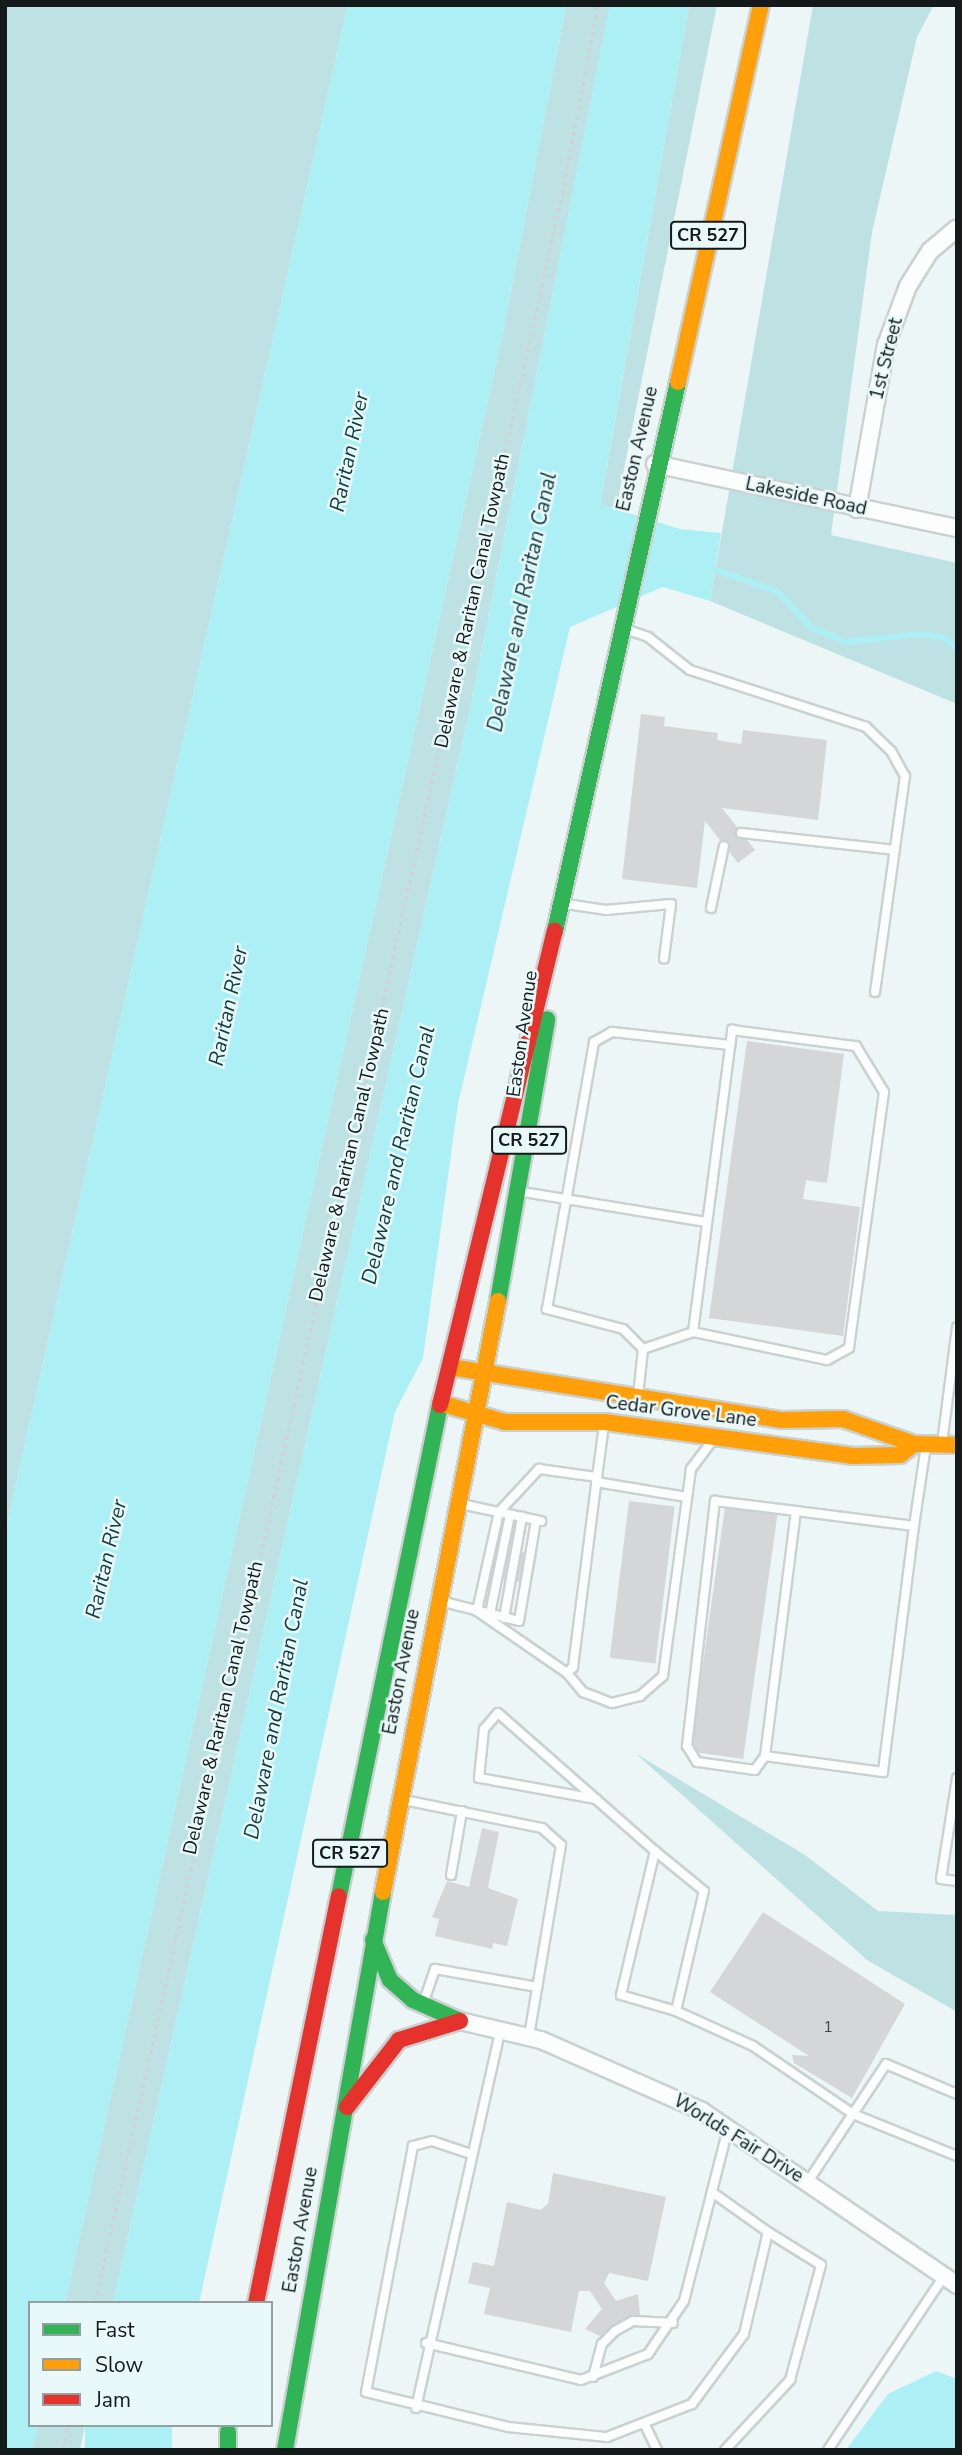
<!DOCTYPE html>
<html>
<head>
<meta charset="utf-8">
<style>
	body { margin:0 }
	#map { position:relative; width:962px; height:2455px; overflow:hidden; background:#edf6f6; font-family:"Nunito Sans",sans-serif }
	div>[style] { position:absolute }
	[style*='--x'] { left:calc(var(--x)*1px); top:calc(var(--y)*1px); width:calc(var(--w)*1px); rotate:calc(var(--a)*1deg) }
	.green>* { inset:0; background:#bee2e4 }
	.water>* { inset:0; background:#acf0f5; transform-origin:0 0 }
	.stream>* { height:6px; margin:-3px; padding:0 3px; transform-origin:3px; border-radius:3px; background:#acf0f5 }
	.building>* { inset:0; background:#d4d6d7; transform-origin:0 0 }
	.path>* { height:3.5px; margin-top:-1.75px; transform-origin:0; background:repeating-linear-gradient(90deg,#d0d3d3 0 3.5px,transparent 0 8.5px) }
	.roads { filter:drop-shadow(2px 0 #cad1d1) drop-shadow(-2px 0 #cad1d1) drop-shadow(0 2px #cad1d1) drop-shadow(0 -2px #cad1d1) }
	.lane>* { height:8px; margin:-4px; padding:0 4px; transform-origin:4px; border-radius:4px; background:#fcfefe }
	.street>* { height:16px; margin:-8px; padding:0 8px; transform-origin:8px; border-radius:8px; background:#fcfefe }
	.fast>* { height:16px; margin:-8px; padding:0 8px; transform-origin:8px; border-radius:8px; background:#30b455 }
	.slow>* { height:16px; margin:-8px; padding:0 8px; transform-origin:8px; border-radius:8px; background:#ff9f0a }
	.jam>* { height:16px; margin:-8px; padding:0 8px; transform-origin:8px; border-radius:8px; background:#e5322d }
	span { translate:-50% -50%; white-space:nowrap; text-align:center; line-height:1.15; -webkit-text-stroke:5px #e9f9fa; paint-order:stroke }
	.number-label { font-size:16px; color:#444849 }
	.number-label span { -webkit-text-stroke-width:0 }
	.shield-label span { padding:2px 5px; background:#e9f9fa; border:2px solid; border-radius:5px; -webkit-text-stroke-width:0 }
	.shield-label { font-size:18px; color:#14191a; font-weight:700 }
	.street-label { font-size:19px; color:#14191a }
	.water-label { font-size:21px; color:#103d40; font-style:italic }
	.frame { position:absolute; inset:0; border:7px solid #14191a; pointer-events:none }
	.legend { position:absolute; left:28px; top:2301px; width:245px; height:126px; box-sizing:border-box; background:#e9f9fa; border:2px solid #949fa0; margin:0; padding:9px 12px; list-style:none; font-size:21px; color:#14191a }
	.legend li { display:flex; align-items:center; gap:14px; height:35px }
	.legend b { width:35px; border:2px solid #949fa0 }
</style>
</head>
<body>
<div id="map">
	<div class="green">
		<i style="clip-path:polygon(5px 5px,348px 5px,5px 1533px)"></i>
		<i style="clip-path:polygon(566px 5px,610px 5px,473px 695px,113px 2303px,65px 2303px,502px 337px)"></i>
		<i style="clip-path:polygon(689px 5px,717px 5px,616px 509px,600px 505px)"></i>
		<i style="clip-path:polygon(813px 5px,934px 5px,917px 37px,872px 232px,831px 535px,957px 563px,957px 704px,710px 601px)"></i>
		<i style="clip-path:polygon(635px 1753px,805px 1855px,878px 1911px,957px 1915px,957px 2012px,867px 1960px)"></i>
		<i style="clip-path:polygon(38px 2425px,85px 2425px,80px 2450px,32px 2450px)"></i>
	</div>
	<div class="water">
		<i style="clip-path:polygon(348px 5px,566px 5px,502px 337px,65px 2303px,30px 2303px,30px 2425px,38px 2425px,32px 2450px,5px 2450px,5px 1533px)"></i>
		<i style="clip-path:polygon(610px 5px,689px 5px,600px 504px,680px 529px,721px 533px,710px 601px,663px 587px,570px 627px,458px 1104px,423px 1358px,395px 1412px,199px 2303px,113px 2303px,473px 695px)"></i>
		<i style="clip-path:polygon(936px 2371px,957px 2379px,957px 2450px,846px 2450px,888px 2394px)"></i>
		<i style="left:85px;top:2425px;width:87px;height:25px"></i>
	</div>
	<div class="stream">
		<i style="--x:710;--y:568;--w:72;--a:19.4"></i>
		<i style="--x:778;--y:592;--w:50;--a:46.6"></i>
		<i style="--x:812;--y:628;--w:37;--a:22"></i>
		<i style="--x:846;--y:642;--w:75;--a:-6.1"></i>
		<i style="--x:921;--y:634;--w:24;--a:9"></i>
		<i style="--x:945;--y:638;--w:16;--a:40"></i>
	</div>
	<div class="building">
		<i style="clip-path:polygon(641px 714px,665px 717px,664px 726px,718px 733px,717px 740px,741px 744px,743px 730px,827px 740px,818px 820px,722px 808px,755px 850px,738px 863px,705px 821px,697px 888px,622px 879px)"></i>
		<i style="clip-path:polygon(747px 1041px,844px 1054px,827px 1183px,806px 1180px,803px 1199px,860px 1207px,843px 1336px,709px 1318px)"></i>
		<i style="left:629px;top:1501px;width:46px;height:158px;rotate:7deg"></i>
		<i style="left:725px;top:1507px;width:53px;height:247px;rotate:8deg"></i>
		<i style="left:486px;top:1545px;width:52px;height:30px;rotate:11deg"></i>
		<i style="clip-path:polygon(482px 1828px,499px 1832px,488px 1888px,518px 1899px,507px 1946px,493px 1943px,492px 1949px,435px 1936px,439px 1919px,432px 1917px,447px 1881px,469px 1887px)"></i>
		<i style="clip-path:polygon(763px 1912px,905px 2004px,852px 2098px,794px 2063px,792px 2055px,809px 2056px,710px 1992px)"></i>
		<i style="clip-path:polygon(553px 2173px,666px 2197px,648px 2281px,609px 2273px,604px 2283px,616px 2301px,638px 2294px,640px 2315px,620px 2322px,604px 2338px,585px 2329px,602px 2309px,590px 2291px,579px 2291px,571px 2332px,484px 2314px,490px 2288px,468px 2283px,473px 2262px,494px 2266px,507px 2202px,540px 2210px,548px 2204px)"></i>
	</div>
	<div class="path">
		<i style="--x:95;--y:2303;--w:2160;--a:-77.51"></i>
		<i style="--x:562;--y:194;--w:192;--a:-79.2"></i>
		<i style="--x:63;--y:2450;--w:25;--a:-79"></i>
	</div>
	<div class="roads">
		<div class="lane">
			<i style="--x:625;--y:629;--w:24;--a:19"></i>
			<i style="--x:648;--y:637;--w:53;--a:38.2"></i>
			<i style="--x:690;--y:670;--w:185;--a:17.9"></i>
			<i style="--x:866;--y:727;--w:35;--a:44"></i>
			<i style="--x:891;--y:751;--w:29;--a:61"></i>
			<i style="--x:905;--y:776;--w:218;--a:97.9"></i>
			<i style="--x:741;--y:833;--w:154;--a:6.3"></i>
			<i style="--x:566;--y:904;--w:40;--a:8.5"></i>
			<i style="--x:606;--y:910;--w:65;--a:-5.3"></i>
			<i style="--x:671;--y:904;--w:55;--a:97.3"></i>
			<i style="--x:711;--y:908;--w:63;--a:-78.2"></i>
			<i style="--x:523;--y:1192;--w:186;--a:9.3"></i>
			<i style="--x:643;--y:1349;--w:28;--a:-135"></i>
			<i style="--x:623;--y:1329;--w:79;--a:-165.3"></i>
			<i style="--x:547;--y:1309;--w:271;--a:-80"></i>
			<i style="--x:594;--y:1042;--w:21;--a:-29"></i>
			<i style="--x:612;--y:1032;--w:119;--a:6.3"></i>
			<i style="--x:638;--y:1396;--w:47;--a:-83.9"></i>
			<i style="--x:643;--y:1349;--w:53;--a:-18.8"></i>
			<i style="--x:693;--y:1332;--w:305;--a:-82.6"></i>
			<i style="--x:732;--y:1030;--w:125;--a:7.4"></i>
			<i style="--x:856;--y:1046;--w:54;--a:58.7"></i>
			<i style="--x:884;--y:1092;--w:258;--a:97.8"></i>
			<i style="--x:849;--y:1348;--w:25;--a:151"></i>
			<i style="--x:827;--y:1360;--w:137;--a:-168.2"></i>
			<i style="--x:942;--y:1443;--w:117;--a:-82.6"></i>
			<i style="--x:539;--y:1469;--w:59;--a:7.9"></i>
			<i style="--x:597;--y:1477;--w:192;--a:97.2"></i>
			<i style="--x:573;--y:1667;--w:8;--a:135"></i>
			<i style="--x:567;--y:1673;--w:109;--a:-145.4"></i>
			<i style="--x:477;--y:1611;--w:101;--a:-77.5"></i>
			<i style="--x:499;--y:1512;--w:59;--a:-47.1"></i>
			<i style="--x:597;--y:1477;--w:52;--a:-82.3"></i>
			<i style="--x:596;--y:1482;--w:92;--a:9.4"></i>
			<i style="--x:461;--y:1504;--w:82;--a:12"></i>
			<i style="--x:914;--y:1526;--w:248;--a:97.2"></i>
			<i style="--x:883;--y:1772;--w:119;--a:-172.3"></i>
			<i style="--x:765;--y:1756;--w:247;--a:-82.8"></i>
			<i style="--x:796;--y:1511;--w:119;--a:7.2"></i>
			<i style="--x:914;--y:1526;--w:81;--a:-81.5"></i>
			<i style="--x:444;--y:1602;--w:77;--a:14.2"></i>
			<i style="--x:519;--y:1621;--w:102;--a:-80.4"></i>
			<i style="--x:490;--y:1614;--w:101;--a:-78.6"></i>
			<i style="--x:504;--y:1618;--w:103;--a:-79.9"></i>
			<i style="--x:567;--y:1673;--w:25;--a:50"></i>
			<i style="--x:583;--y:1692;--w:31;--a:21"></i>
			<i style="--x:612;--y:1703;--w:29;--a:-14"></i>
			<i style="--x:640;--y:1696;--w:30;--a:-41"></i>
			<i style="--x:663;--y:1676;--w:209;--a:-82.3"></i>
			<i style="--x:691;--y:1469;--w:36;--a:-53"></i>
			<i style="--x:765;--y:1756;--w:17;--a:126"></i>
			<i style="--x:755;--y:1770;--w:59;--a:-172.1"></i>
			<i style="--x:697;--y:1762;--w:19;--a:-122"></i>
			<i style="--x:687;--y:1746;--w:247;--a:-83.5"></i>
			<i style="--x:715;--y:1501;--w:82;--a:7"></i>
			<i style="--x:957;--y:1778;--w:102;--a:99"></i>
			<i style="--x:941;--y:1879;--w:16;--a:7"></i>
			<i style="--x:596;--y:1799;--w:119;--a:-169.8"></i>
			<i style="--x:479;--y:1778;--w:49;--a:-84.2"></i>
			<i style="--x:484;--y:1729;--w:21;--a:-49"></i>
			<i style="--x:498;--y:1713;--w:209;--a:41.3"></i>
			<i style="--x:404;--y:1800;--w:141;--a:11.5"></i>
			<i style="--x:542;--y:1828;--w:25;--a:42"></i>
			<i style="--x:561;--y:1845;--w:195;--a:99.5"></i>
			<i style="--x:451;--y:1875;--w:65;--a:-80.2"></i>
			<i style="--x:424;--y:2001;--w:34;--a:-71"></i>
			<i style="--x:435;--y:1969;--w:104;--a:10"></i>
			<i style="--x:676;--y:2011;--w:123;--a:-76.9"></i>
			<i style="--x:704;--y:1891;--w:63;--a:-140.8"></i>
			<i style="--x:655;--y:1851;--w:148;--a:103.3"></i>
			<i style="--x:621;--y:1995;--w:57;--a:16.2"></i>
			<i style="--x:676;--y:2011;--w:85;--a:24.4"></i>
			<i style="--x:753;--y:2046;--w:121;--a:34.2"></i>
			<i style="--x:853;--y:2114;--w:112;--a:22"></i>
			<i style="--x:471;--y:2154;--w:41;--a:-161.6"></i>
			<i style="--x:432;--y:2141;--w:20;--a:165"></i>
			<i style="--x:413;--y:2146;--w:250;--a:100.8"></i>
			<i style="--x:366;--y:2392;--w:146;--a:13.8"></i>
			<i style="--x:508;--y:2427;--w:100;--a:5.8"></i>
			<i style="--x:607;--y:2437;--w:91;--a:-21.2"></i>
			<i style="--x:692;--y:2404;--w:87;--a:-53.4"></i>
			<i style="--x:744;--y:2334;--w:105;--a:-76.8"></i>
			<i style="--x:768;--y:2232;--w:69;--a:-144.5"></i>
			<i style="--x:807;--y:2183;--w:143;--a:-56.4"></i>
			<i style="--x:886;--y:2064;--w:77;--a:22.9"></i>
			<i style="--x:426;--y:2343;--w:159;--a:13.4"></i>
			<i style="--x:581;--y:2380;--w:72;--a:-21.2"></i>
			<i style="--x:648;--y:2354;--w:64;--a:-55.8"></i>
			<i style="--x:684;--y:2301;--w:178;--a:-75.7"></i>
			<i style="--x:593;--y:2377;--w:34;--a:-75"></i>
			<i style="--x:602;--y:2344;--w:18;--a:-45"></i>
			<i style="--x:615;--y:2331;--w:21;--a:-29"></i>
			<i style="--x:633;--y:2321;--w:40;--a:2.9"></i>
			<i style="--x:416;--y:2408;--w:386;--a:-77.4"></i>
			<i style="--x:644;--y:2423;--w:30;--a:64"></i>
			<i style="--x:725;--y:2450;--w:96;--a:-47.1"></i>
			<i style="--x:790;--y:2380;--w:119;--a:-74.9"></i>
			<i style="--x:821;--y:2265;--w:62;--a:-148.1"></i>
			<i style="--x:828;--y:2450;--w:209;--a:-56.3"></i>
		</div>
		<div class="street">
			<i style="--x:655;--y:464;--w:309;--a:12"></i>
			<i style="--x:857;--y:509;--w:167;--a:-80"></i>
			<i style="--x:886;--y:345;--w:63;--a:-69.6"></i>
			<i style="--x:908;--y:286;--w:41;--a:-57.8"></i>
			<i style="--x:930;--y:251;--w:35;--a:-40"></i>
			<i style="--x:460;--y:2021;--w:83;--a:13.2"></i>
			<i style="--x:541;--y:2040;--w:176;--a:23.8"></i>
			<i style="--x:702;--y:2111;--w:309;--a:34.3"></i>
		</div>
		<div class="fast">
			<i style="--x:555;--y:931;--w:563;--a:-77.37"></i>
			<i style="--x:498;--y:1301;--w:286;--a:-80.1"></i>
			<i style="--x:339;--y:1896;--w:501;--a:-78.38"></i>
			<i style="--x:373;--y:1940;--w:43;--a:67"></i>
			<i style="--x:390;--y:1980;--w:30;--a:41"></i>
			<i style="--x:413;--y:2000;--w:51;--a:24.1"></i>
			<i style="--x:228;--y:2432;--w:18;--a:90"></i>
			<i style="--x:285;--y:2450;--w:567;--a:-80.04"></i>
		</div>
		<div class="slow">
			<i style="--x:678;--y:382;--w:386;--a:-77.6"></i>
			<i style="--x:450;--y:1367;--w:336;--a:9.1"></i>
			<i style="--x:782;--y:1420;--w:61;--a:-0.9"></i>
			<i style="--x:843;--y:1419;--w:75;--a:19.4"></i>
			<i style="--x:914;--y:1444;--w:43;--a:1.3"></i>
			<i style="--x:440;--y:1403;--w:68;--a:16.3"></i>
			<i style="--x:505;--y:1422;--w:100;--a:0"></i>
			<i style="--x:605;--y:1422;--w:249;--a:7.8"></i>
			<i style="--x:852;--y:1456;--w:48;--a:-1.2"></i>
			<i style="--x:900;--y:1455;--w:18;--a:-38"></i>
			<i style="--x:383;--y:1892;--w:602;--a:-78.99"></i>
		</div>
		<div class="jam">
			<i style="--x:440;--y:1405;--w:488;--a:-76.4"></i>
			<i style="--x:347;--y:2107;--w:85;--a:-52.2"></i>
			<i style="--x:399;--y:2040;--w:64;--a:-17.3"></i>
			<i style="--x:256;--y:2303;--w:415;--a:-78.5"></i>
		</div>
	</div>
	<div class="number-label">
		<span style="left:828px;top:2027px">1</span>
	</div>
	<div class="shield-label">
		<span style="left:708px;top:235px">CR 527</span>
		<span style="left:529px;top:1140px">CR 527</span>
		<span style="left:350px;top:1853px">CR 527</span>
	</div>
	<div class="street-label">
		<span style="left:887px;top:359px;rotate:-76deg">1st Street</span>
		<span style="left:638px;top:449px;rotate:-77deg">Easton Avenue</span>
		<span style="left:806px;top:497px;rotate:12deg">Lakeside Road</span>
		<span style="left:473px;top:601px;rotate:-78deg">Delaware &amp; Raritan Canal Towpath</span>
		<span style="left:523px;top:1034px;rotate:-82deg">Easton Avenue</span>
		<span style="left:350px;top:1155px;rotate:-77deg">Delaware &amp; Raritan Canal Towpath</span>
		<span style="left:681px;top:1412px;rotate:7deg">Cedar Grove Lane</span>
		<span style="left:402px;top:1672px;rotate:-79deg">Easton Avenue</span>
		<span style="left:224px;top:1708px;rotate:-77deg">Delaware &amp; Raritan Canal Towpath</span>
		<span style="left:738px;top:2139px;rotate:32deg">Worlds Fair Drive</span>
		<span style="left:301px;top:2230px;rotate:-80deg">Easton Avenue</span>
	</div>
	<div class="water-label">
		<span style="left:349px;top:452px;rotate:-78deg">Raritan River</span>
		<span style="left:522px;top:602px;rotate:-78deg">Delaware and Raritan Canal</span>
		<span style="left:228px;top:1006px;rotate:-78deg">Raritan River</span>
		<span style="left:398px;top:1155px;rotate:-77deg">Delaware and Raritan Canal</span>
		<span style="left:106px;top:1559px;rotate:-77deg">Raritan River</span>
		<span style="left:276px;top:1709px;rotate:-79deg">Delaware and Raritan Canal</span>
	</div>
	<div class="frame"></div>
	<ul class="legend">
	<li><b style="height:9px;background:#30b455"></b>Fast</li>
	<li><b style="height:9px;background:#ff9f0a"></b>Slow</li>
	<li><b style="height:9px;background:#e5322d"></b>Jam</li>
	</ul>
</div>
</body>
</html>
